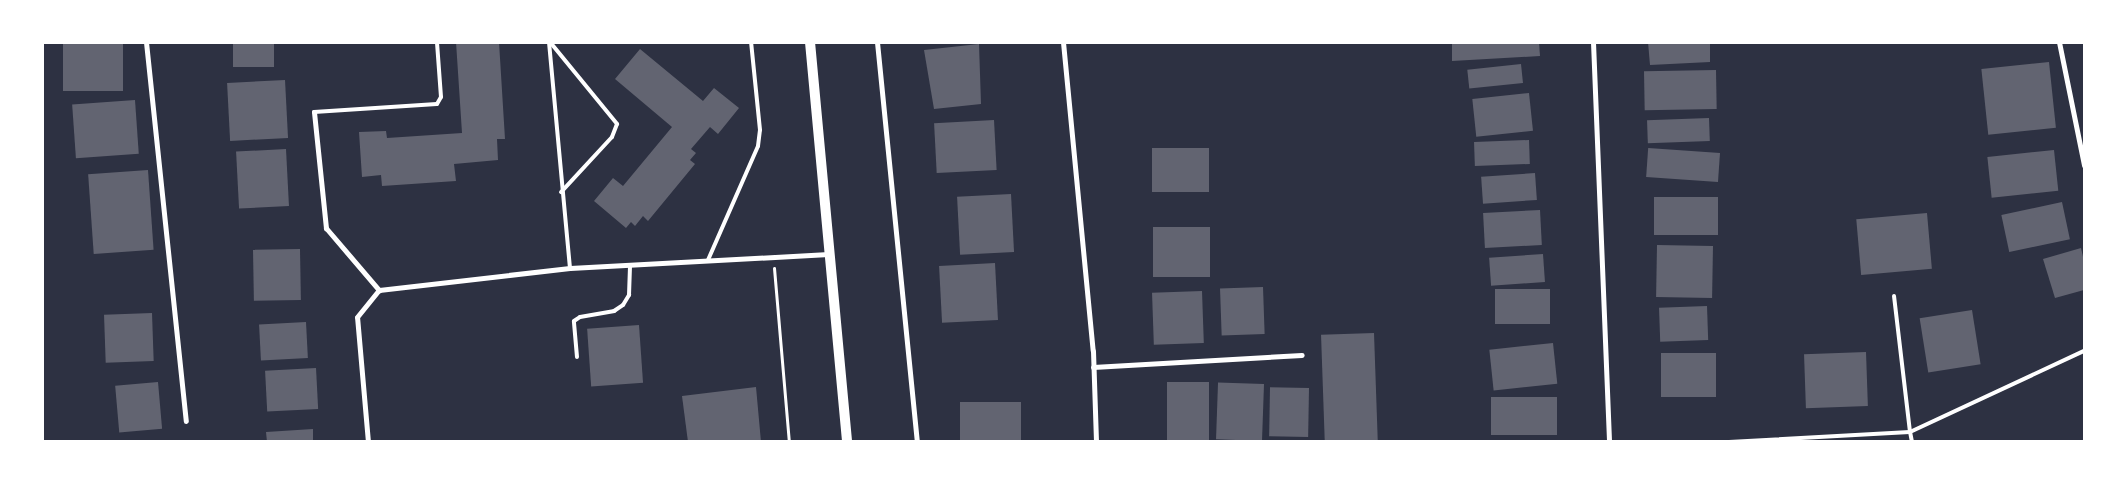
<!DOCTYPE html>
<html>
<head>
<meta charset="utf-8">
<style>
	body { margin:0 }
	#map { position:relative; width:2127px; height:484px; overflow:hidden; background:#2d3142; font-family:"Roboto Condensed",sans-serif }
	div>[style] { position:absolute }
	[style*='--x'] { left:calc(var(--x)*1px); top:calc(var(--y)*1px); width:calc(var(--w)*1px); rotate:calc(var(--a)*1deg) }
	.building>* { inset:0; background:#626471; transform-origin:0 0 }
	.path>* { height:3px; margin:-1.5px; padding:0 1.5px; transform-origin:1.5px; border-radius:1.5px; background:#fff }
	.service>* { height:4px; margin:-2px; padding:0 2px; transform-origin:2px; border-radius:2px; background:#fff }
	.minor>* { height:5px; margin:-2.5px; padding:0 2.5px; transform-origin:2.5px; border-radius:2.5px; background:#fff }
	.secondary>* { height:10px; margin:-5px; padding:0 5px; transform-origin:5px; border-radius:5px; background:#fff }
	span { translate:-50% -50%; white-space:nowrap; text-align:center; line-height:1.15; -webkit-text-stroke:4px #fff; paint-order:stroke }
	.frame { position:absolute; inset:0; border:44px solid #fff; pointer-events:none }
</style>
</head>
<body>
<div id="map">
	<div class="building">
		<i style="left:63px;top:42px;width:60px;height:49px"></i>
		<i style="left:233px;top:42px;width:41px;height:25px"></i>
		<i style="clip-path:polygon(456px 42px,499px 42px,505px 139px,497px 139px,498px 160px,454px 164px,456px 181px,382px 186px,381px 175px,362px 177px,359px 132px,386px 131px,387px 138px,462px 133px)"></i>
		<i style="clip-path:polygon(1452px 42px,1539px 42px,1540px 56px,1452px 61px)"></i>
		<i style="clip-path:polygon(1648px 42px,1710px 42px,1710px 62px,1650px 65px)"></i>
		<i style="clip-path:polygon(979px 44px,981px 104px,934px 109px,924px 50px)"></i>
		<i style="clip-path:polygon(640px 49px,703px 101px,714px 88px,739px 108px,718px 134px,710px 127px,691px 149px,696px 153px,690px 160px,695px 164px,648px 221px,643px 216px,635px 226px,631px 222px,626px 228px,594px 201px,613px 178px,623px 186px,672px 127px,615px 79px)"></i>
		<i style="left:2049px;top:62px;width:66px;height:68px;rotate:84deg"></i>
		<i style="left:1521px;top:64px;width:19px;height:54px;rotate:84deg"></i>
		<i style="left:1716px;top:70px;width:39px;height:72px;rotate:89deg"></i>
		<i style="left:285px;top:80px;width:58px;height:58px;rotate:87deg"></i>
		<i style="left:1529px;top:93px;width:38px;height:57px;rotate:84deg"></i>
		<i style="left:135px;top:100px;width:54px;height:63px;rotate:86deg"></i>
		<i style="left:1709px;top:118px;width:23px;height:62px;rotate:88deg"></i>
		<i style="left:994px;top:120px;width:50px;height:60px;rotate:87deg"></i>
		<i style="left:1529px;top:140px;width:24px;height:55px;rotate:88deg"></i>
		<i style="left:1209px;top:148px;width:44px;height:57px;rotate:90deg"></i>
		<i style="left:286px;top:149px;width:57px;height:50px;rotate:87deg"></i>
		<i style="left:2054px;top:150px;width:41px;height:67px;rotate:84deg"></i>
		<i style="left:1720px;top:153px;width:29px;height:72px;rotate:94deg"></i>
		<i style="left:148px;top:170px;width:80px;height:60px;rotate:86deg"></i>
		<i style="left:1535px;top:173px;width:27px;height:54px;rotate:86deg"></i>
		<i style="left:1011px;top:194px;width:58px;height:54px;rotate:87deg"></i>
		<i style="left:1654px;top:197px;width:64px;height:38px"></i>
		<i style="left:2062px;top:202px;width:38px;height:62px;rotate:78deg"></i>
		<i style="left:1540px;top:210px;width:35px;height:57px;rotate:87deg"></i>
		<i style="left:1927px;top:213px;width:56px;height:71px;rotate:85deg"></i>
		<i style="left:1153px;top:227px;width:57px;height:50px"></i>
		<i style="left:1657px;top:245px;width:56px;height:52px;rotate:1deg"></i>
		<i style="clip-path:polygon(2081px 248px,2084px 261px,2084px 290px,2055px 298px,2043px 259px)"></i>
		<i style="left:300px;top:249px;width:51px;height:47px;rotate:89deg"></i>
		<i style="left:1543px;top:254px;width:28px;height:54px;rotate:86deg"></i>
		<i style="left:995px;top:263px;width:57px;height:56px;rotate:87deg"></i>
		<i style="left:1263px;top:287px;width:47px;height:43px;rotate:88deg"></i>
		<i style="left:1550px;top:289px;width:35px;height:55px;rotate:90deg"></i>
		<i style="left:1202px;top:291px;width:52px;height:50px;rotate:88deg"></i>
		<i style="left:1707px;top:306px;width:34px;height:48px;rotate:88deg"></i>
		<i style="left:1972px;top:310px;width:55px;height:53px;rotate:81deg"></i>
		<i style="left:152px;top:313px;width:48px;height:48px;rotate:88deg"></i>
		<i style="left:306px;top:322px;width:36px;height:47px;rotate:87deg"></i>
		<i style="left:639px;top:325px;width:58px;height:52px;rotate:86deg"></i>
		<i style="left:1374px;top:333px;width:109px;height:53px;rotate:88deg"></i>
		<i style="left:1553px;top:343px;width:41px;height:64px;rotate:84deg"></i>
		<i style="left:1866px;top:352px;width:54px;height:62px;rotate:88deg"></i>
		<i style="left:1716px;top:353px;width:44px;height:55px;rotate:90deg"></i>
		<i style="left:316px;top:368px;width:41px;height:51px;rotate:87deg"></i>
		<i style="left:158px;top:382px;width:47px;height:43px;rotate:85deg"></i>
		<i style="left:1167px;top:382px;width:42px;height:60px"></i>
		<i style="left:1264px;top:384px;width:57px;height:46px;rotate:92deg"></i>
		<i style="clip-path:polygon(756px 387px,761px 442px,688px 442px,682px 396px)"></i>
		<i style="left:1309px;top:388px;width:49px;height:39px;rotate:91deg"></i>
		<i style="left:1557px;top:397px;width:38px;height:66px;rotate:90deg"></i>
		<i style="left:1021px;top:402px;width:40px;height:61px;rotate:90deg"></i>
		<i style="clip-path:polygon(313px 429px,313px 442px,267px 442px,266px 432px)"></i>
	</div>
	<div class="path">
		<i style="--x:774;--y:268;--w:175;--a:85.1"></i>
	</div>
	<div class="service">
		<i style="--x:549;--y:42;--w:227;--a:84.7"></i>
		<i style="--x:550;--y:42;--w:106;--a:50.7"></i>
		<i style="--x:617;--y:124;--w:14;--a:111"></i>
		<i style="--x:612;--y:137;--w:75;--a:132.8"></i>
		<i style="--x:314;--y:112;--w:123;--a:-3.7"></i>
		<i style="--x:437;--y:104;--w:8;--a:-60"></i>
		<i style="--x:441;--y:97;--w:55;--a:-94.2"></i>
		<i style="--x:708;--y:260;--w:124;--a:-66.3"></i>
		<i style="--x:758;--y:146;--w:16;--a:-83"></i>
		<i style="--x:760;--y:130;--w:88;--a:-95.8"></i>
		<i style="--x:577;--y:357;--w:36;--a:-95"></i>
		<i style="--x:574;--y:321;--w:7;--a:-34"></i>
		<i style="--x:580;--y:317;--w:35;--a:-10"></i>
		<i style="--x:614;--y:311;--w:11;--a:-34"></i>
		<i style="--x:623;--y:305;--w:12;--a:-59"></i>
		<i style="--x:629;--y:295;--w:30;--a:-88"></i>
		<i style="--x:1729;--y:442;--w:181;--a:-3.2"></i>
		<i style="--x:1910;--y:432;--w:137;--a:-96.7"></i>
		<i style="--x:1912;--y:442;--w:10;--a:-101"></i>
		<i style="--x:1910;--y:432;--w:192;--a:-25"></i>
	</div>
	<div class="minor">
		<i style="--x:146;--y:42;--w:381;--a:84"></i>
		<i style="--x:877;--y:42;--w:402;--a:84.3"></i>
		<i style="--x:1063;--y:42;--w:310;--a:84.5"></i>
		<i style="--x:1093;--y:351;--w:91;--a:88.1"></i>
		<i style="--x:1593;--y:42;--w:400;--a:87.7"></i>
		<i style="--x:2059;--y:42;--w:126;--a:78.5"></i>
		<i style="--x:314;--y:112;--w:117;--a:84.1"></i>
		<i style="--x:326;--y:228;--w:82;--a:49.5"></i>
		<i style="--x:379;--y:290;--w:192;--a:-6.6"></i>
		<i style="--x:570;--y:268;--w:259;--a:-3.1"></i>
		<i style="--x:1093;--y:367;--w:209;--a:-3.3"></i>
		<i style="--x:368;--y:442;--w:125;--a:-95"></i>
		<i style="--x:357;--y:317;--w:35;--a:-51"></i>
	</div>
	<div class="secondary">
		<i style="--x:810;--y:42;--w:402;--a:84.7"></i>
	</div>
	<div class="frame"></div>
</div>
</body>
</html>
